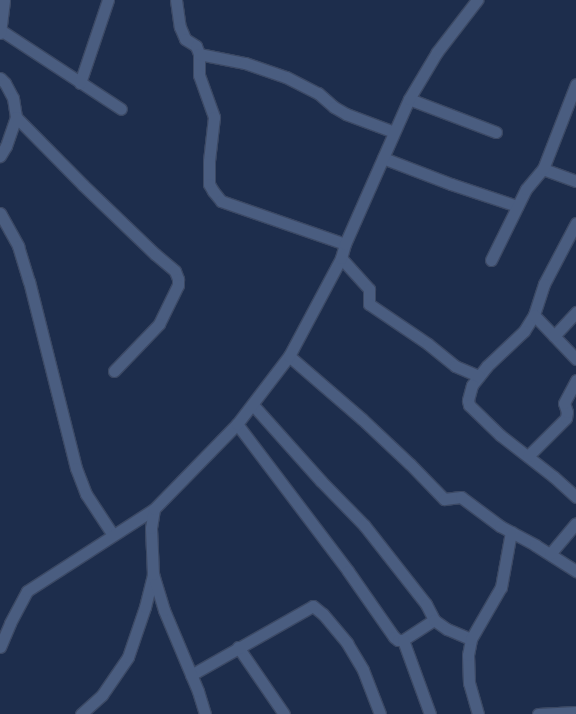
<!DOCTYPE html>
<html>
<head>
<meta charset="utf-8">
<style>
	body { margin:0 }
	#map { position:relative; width:576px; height:714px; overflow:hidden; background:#1d2d4c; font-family:Inter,sans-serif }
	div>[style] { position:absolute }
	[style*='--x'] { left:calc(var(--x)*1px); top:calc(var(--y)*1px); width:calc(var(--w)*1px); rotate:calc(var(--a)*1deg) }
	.roads { filter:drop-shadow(1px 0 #3c4964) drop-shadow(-1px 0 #3c4964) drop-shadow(0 1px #3c4964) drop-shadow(0 -1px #3c4964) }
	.minor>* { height:11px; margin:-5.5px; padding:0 5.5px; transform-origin:5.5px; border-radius:5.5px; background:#4a5d80 }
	span { translate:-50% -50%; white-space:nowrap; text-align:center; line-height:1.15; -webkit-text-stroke:3px #132341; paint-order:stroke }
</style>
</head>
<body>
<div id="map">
	<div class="roads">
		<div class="minor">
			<i style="--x:176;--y:0;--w:27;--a:82"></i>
			<i style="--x:180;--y:27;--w:13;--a:67"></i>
			<i style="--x:185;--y:39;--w:13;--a:32"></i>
			<i style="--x:196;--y:46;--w:9;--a:69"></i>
			<i style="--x:199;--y:54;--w:21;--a:90"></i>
			<i style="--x:199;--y:75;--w:45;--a:70.3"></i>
			<i style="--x:214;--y:117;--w:44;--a:96.5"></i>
			<i style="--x:209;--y:161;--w:23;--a:90"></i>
			<i style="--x:209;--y:184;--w:8;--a:60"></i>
			<i style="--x:213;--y:191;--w:13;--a:51"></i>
			<i style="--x:221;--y:201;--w:131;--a:19.1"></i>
			<i style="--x:2;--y:31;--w:142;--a:33.2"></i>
			<i style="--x:0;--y:33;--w:33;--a:-83"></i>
			<i style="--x:199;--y:54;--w:47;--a:11.1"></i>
			<i style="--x:245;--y:63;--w:43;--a:18.9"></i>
			<i style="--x:286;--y:77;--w:36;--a:27"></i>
			<i style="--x:318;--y:93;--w:21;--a:41"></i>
			<i style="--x:334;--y:107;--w:14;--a:30"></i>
			<i style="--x:346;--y:114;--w:51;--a:20.6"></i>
			<i style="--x:0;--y:78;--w:7;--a:45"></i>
			<i style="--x:5;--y:83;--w:17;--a:62"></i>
			<i style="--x:13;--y:98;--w:19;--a:81"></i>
			<i style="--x:16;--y:117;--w:31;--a:109"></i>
			<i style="--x:6;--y:146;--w:12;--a:121"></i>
			<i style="--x:80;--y:83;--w:88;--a:-71.4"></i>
			<i style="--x:409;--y:99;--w:93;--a:20.8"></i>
			<i style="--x:16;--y:117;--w:95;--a:45.4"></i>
			<i style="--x:83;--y:185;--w:100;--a:43.8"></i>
			<i style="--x:155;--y:254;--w:26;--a:40"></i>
			<i style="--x:175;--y:271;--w:9;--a:69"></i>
			<i style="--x:178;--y:279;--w:6;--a:90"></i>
			<i style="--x:178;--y:285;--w:43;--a:116"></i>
			<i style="--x:159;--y:324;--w:65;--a:133.8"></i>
			<i style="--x:383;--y:158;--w:73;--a:20.9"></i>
			<i style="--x:451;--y:184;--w:70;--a:18.4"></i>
			<i style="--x:543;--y:169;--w:35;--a:20"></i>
			<i style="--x:0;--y:213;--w:38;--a:61"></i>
			<i style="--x:18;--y:246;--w:37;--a:73"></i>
			<i style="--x:29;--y:281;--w:193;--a:75.9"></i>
			<i style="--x:76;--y:468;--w:28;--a:69"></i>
			<i style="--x:86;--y:494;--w:49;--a:56.6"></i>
			<i style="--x:576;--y:223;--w:69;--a:117.7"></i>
			<i style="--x:544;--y:284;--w:33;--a:108"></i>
			<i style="--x:534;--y:315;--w:19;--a:122"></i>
			<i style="--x:524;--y:331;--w:51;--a:136.6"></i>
			<i style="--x:487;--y:366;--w:24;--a:128"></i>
			<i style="--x:472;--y:385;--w:16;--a:105"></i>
			<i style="--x:468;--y:400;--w:5;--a:79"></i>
			<i style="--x:469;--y:405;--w:43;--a:44.1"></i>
			<i style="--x:500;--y:435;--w:68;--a:37.9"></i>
			<i style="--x:554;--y:477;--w:30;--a:42"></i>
			<i style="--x:341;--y:258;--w:42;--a:47.9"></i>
			<i style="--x:369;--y:289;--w:15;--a:90"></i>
			<i style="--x:369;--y:304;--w:71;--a:34.1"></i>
			<i style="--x:428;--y:344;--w:35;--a:39"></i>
			<i style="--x:455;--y:366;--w:26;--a:23"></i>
			<i style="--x:491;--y:260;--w:79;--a:-63.8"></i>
			<i style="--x:526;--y:189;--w:26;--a:-50"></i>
			<i style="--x:543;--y:169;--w:91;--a:-68.8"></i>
			<i style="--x:534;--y:315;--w:61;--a:46.3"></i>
			<i style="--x:554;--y:336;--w:33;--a:-47"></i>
			<i style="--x:289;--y:356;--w:96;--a:40.8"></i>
			<i style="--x:362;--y:419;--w:66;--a:43.2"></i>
			<i style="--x:410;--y:464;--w:49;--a:45.8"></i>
			<i style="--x:444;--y:499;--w:17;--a:-7"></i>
			<i style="--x:461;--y:497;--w:49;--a:36.6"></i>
			<i style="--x:500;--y:526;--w:40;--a:28"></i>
			<i style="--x:535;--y:545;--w:49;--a:32.4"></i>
			<i style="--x:253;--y:405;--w:102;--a:48.2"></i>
			<i style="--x:321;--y:481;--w:62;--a:45.7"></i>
			<i style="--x:364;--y:525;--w:100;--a:51.9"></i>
			<i style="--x:426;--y:604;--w:18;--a:63"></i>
			<i style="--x:237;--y:424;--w:184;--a:52.9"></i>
			<i style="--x:348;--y:571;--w:80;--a:55.1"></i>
			<i style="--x:394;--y:637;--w:5;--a:37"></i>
			<i style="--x:398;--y:640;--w:5;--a:0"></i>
			<i style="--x:403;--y:640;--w:37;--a:-33"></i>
			<i style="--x:434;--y:620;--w:16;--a:35"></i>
			<i style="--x:447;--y:629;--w:26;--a:23"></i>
			<i style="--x:528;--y:456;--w:54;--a:-45"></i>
			<i style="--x:566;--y:418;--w:6;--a:-81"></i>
			<i style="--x:567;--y:412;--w:9;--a:-108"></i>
			<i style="--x:564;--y:403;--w:26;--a:-62"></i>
			<i style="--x:550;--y:554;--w:40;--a:-50"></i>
			<i style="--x:403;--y:640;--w:79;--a:70"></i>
			<i style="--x:0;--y:647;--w:26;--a:-67"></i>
			<i style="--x:10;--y:623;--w:36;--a:-62"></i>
			<i style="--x:27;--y:591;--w:151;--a:-32.8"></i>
			<i style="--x:238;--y:647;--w:81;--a:55.5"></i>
			<i style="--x:191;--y:675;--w:140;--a:-29.5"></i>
			<i style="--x:313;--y:606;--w:13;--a:39"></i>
			<i style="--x:323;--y:614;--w:38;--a:50"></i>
			<i style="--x:347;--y:643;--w:31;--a:59"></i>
			<i style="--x:363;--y:670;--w:47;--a:68.9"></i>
			<i style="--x:81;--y:714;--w:28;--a:-42"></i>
			<i style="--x:102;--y:695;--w:46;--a:-55.6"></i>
			<i style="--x:128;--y:657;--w:53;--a:-71.2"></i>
			<i style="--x:145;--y:607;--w:34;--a:-76"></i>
			<i style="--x:205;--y:714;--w:24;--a:-107"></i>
			<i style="--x:198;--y:691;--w:88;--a:-112.8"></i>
			<i style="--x:164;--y:610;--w:38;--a:-107"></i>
			<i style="--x:153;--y:574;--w:46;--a:-92.5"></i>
			<i style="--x:151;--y:528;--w:19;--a:-81"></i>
			<i style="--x:154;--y:509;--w:119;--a:-45.7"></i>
			<i style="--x:237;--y:424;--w:86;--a:-52.6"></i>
			<i style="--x:289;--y:356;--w:111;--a:-62"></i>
			<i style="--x:341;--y:258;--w:15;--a:-74"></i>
			<i style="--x:345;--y:244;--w:158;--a:-66.2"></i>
			<i style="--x:409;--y:99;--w:55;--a:-59.2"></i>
			<i style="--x:437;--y:52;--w:66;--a:-52.4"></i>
			<i style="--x:478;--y:714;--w:32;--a:-106"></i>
			<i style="--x:469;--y:683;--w:28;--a:-92"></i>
			<i style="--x:468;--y:655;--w:16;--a:-79"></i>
			<i style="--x:471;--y:639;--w:60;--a:-60"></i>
			<i style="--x:501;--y:587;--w:56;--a:-79.7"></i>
			<i style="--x:538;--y:714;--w:38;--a:-3"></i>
		</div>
	</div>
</div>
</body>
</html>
